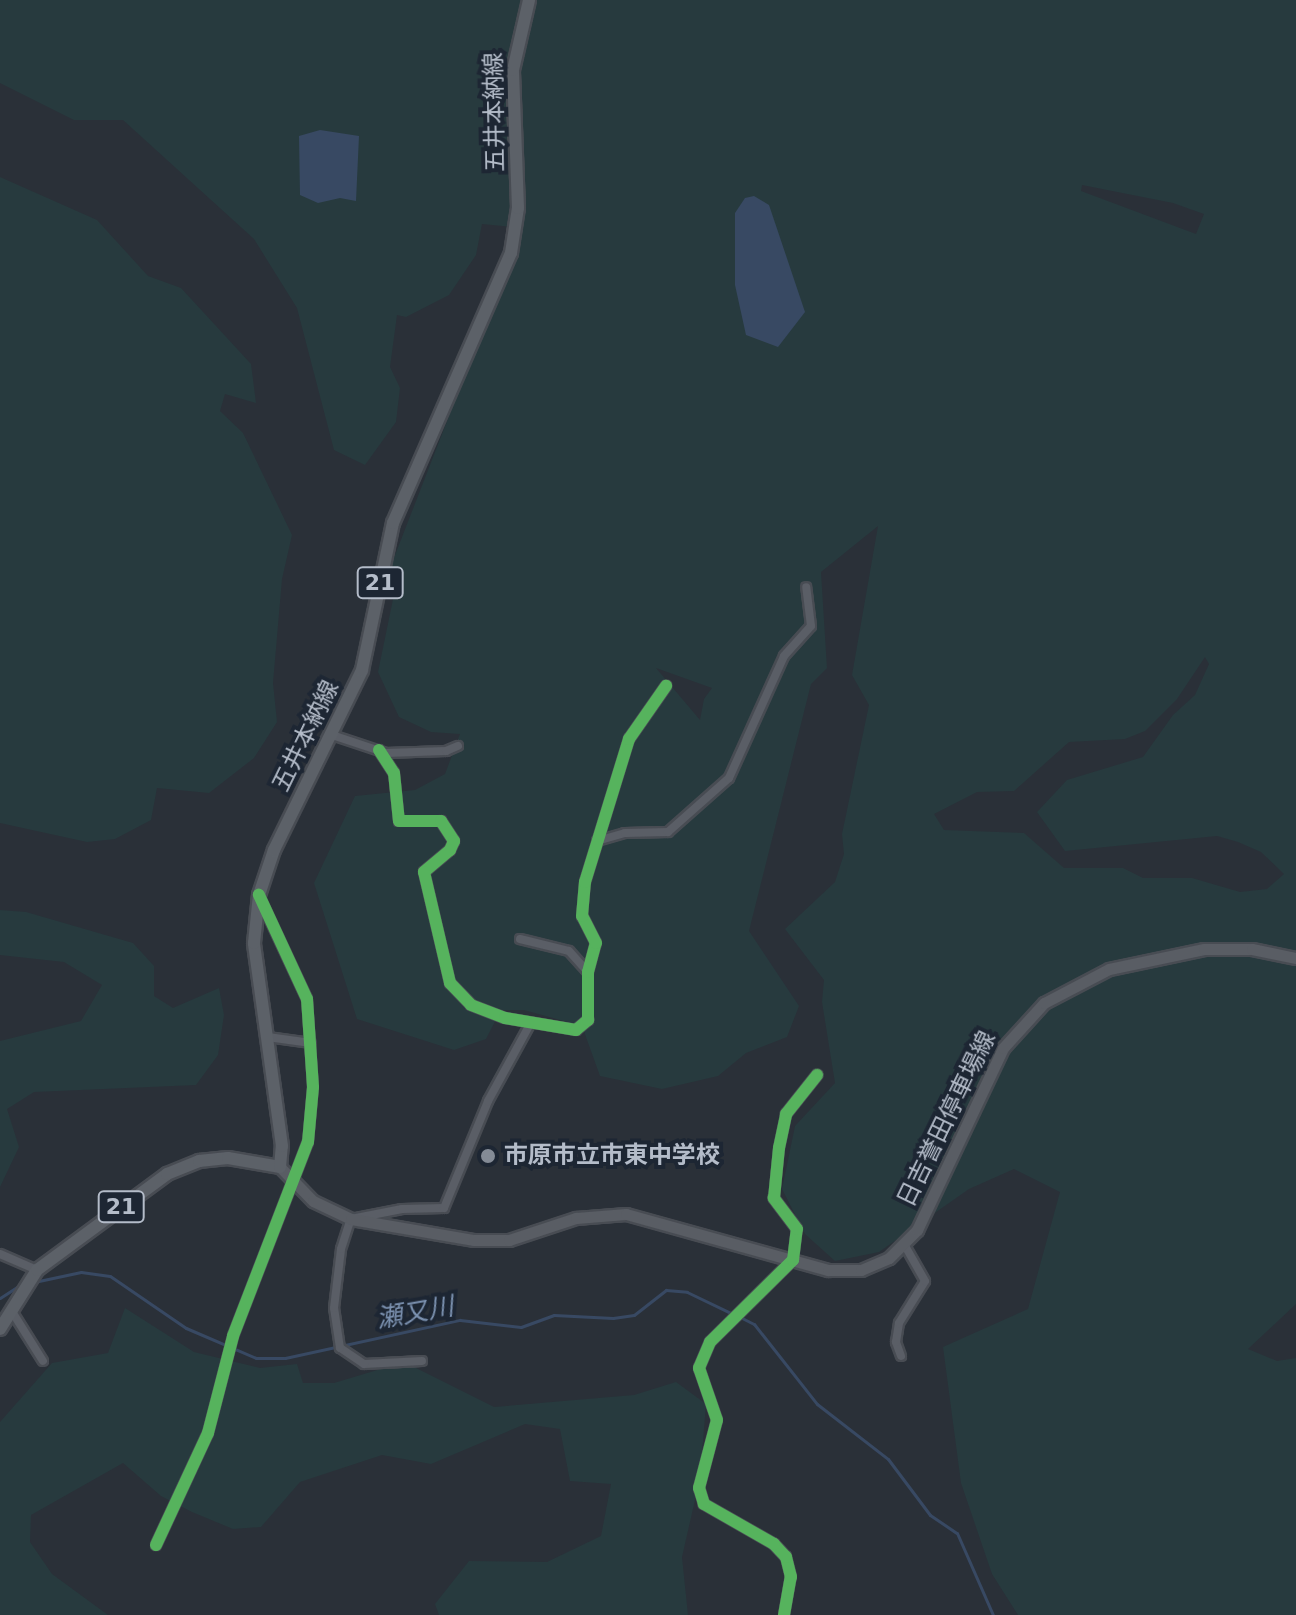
<!DOCTYPE html>
<html>
<head>
<meta charset="utf-8">
<style>
	body { margin:0 }
	#map { position:relative; width:1296px; height:1615px; overflow:hidden; background:#2a3038; font-family:"DejaVu Sans","Noto Sans JP",sans-serif }
	div>[style] { position:absolute }
	[style*='--x'] { left:calc(var(--x)*1px); top:calc(var(--y)*1px); width:calc(var(--w)*1px); rotate:calc(var(--a)*1deg) }
	.green>* { inset:0; background:#273a3e }
	.water>* { inset:0; background:#384963 }
	.stream>* { height:3px; margin:-1.5px; padding:0 1.5px; transform-origin:1.5px; border-radius:1.5px; background:#384963 }
	.roads { filter:drop-shadow(2px 0 #484c53) drop-shadow(-2px 0 #484c53) drop-shadow(0 2px #484c53) drop-shadow(0 -2px #484c53) }
	.minor>* { height:8px; margin:-4px; padding:0 4px; transform-origin:4px; border-radius:4px; background:#5a5e66 }
	.secondary>* { height:11px; margin:-5.5px; padding:0 5.5px; transform-origin:5.5px; border-radius:5.5px; background:#595d64 }
	.primary>* { height:12px; margin:-6px; padding:0 6px; transform-origin:6px; border-radius:6px; background:#5c6168 }
	.cycleway>* { height:12px; margin:-6px; padding:0 6px; transform-origin:6px; border-radius:6px; background:#56b35d }
	.dots>* { width:22px; height:22px; translate:-50% -50%; box-sizing:border-box; border:4px solid #1d2633; border-radius:50% }
	span { translate:-50% -50%; white-space:nowrap; text-align:center; line-height:1.15; -webkit-text-stroke:8px #1d2633; paint-order:stroke }
	.shield-label span { padding:2px 6px; background:#1d2633; border:2px solid; border-radius:6px; -webkit-text-stroke-width:0 }
	.shield-label { font-size:22px; color:#b4bcc9; font-weight:700 }
	.street-label { font-size:24px; color:#b4bcc9 }
	.poi-label { font-size:24px; color:#b4bcc9; font-weight:700 }
	.left { translate:0 -50%; text-align:left }
	.water-label { font-size:26px; color:#7c92b1; font-style:italic }
</style>
</head>
<body>
<div id="map">
	<div class="green">
		<i style="clip-path:polygon(evenodd,0 0,1296px 0,1296px 1304px,1248px 1349px,1277px 1361px,1296px 1358px,1296px 1615px,1018px 1615px,992px 1574px,961px 1483px,943px 1347px,1028px 1309px,1060px 1192px,1014px 1169px,969px 1189px,879px 1252px,835px 1261px,805px 1234px,782px 1189px,795px 1126px,835px 1083px,822px 1002px,824px 980px,785px 929px,835px 882px,844px 854px,842px 834px,869px 705px,852px 675px,878px 526px,821px 572px,827px 668px,811px 684px,749px 931px,799px 1006px,787px 1037px,746px 1053px,718px 1076px,662px 1089px,600px 1076px,582px 1026px,524px 1010px,501px 1010px,486px 1039px,454px 1050px,357px 1019px,314px 883px,355px 796px,415px 790px,445px 774px,460px 734px,431px 732px,399px 717px,378px 672px,399px 570px,390px 568px,522px 228px,482px 224px,476px 255px,449px 295px,406px 317px,397px 315px,390px 367px,400px 388px,396px 422px,365px 465px,334px 450px,297px 308px,254px 239px,123px 120px,74px 120px,0 83px,0 0,1082px 185px,1173px 203px,1204px 214px,1196px 234px,1081px 191px,1082px 185px,0 0,1205px 657px,1209px 664px,1195px 695px,1173px 715px,1143px 757px,1067px 780px,1037px 812px,1065px 851px,1217px 836px,1238px 842px,1261px 852px,1284px 874px,1267px 889px,1240px 892px,1192px 878px,1143px 878px,1123px 868px,1064px 868px,1024px 833px,944px 830px,934px 814px,977px 792px,1014px 791px,1069px 742px,1125px 739px,1145px 731px,1177px 699px,1205px 657px,0 0,656px 668px,712px 688px,704px 699px,700px 720px,656px 668px)"></i>
		<i style="clip-path:polygon(0 177px,97px 220px,148px 276px,181px 288px,251px 364px,256px 403px,225px 394px,220px 411px,243px 433px,292px 535px,282px 579px,273px 683px,277px 722px,254px 758px,209px 793px,157px 788px,151px 820px,115px 839px,87px 842px,0 823px)"></i>
		<i style="clip-path:polygon(0 910px,26px 912px,133px 943px,154px 966px,154px 996px,173px 1008px,219px 988px,224px 1015px,218px 1055px,196px 1085px,34px 1092px,7px 1109px,19px 1147px,0 1187px,0 1041px,81px 1021px,102px 985px,64px 962px,0 955px)"></i>
		<i style="clip-path:polygon(125px 1308px,194px 1352px,260px 1368px,297px 1364px,303px 1383px,334px 1383px,404px 1362px,494px 1407px,634px 1395px,676px 1382px,706px 1404px,700px 1478px,682px 1557px,688px 1615px,439px 1615px,435px 1604px,469px 1561px,547px 1562px,601px 1536px,611px 1484px,570px 1481px,560px 1429px,525px 1424px,431px 1464px,382px 1455px,300px 1482px,261px 1527px,233px 1529px,192px 1512px,161px 1496px,123px 1463px,31px 1515px,30px 1542px,52px 1574px,108px 1615px,0 1615px,0 1422px,52px 1363px,108px 1353px)"></i>
	</div>
	<div class="water">
		<i style="clip-path:polygon(320px 130px,359px 136px,356px 201px,340px 198px,318px 203px,300px 195px,299px 136px)"></i>
		<i style="clip-path:polygon(754px 196px,769px 205px,805px 312px,778px 347px,746px 335px,735px 285px,735px 213px,745px 198px)"></i>
	</div>
	<div class="stream">
		<i style="--x:34;--y:1282;--w:48;--a:-12"></i>
		<i style="--x:81;--y:1272;--w:29;--a:8"></i>
		<i style="--x:110;--y:1276;--w:92;--a:34.4"></i>
		<i style="--x:186;--y:1328;--w:76;--a:23.2"></i>
		<i style="--x:256;--y:1358;--w:29;--a:0"></i>
		<i style="--x:285;--y:1358;--w:179;--a:-12.3"></i>
		<i style="--x:460;--y:1320;--w:61;--a:6.5"></i>
		<i style="--x:521;--y:1327;--w:35;--a:-20"></i>
		<i style="--x:554;--y:1315;--w:59;--a:2.9"></i>
		<i style="--x:613;--y:1318;--w:21;--a:-8"></i>
		<i style="--x:634;--y:1315;--w:41;--a:-38"></i>
		<i style="--x:666;--y:1290;--w:21;--a:5"></i>
		<i style="--x:687;--y:1292;--w:51;--a:25.6"></i>
		<i style="--x:0;--y:1298;--w:27;--a:-33"></i>
		<i style="--x:740;--y:1317;--w:16;--a:27"></i>
		<i style="--x:754;--y:1324;--w:102;--a:51.8"></i>
		<i style="--x:817;--y:1404;--w:90;--a:37.8"></i>
		<i style="--x:888;--y:1459;--w:70;--a:53.1"></i>
		<i style="--x:930;--y:1515;--w:32;--a:34"></i>
		<i style="--x:957;--y:1533;--w:90;--a:66.3"></i>
	</div>
	<div class="roads">
		<div class="minor">
			<i style="--x:332;--y:735;--w:57;--a:18.4"></i>
			<i style="--x:386;--y:753;--w:60;--a:-1.9"></i>
			<i style="--x:446;--y:751;--w:13;--a:-23"></i>
			<i style="--x:379;--y:750;--w:27;--a:57"></i>
			<i style="--x:394;--y:773;--w:48;--a:84.1"></i>
			<i style="--x:399;--y:821;--w:42;--a:0"></i>
			<i style="--x:441;--y:821;--w:24;--a:57"></i>
			<i style="--x:454;--y:841;--w:10;--a:114"></i>
			<i style="--x:450;--y:850;--w:34;--a:140"></i>
			<i style="--x:424;--y:872;--w:114;--a:76.8"></i>
			<i style="--x:450;--y:983;--w:30;--a:46"></i>
			<i style="--x:471;--y:1005;--w:36;--a:21"></i>
			<i style="--x:505;--y:1018;--w:72;--a:9.6"></i>
			<i style="--x:576;--y:1030;--w:16;--a:-40"></i>
			<i style="--x:588;--y:1020;--w:48;--a:-90"></i>
			<i style="--x:588;--y:972;--w:30;--a:-75"></i>
			<i style="--x:596;--y:943;--w:30;--a:-117"></i>
			<i style="--x:582;--y:916;--w:34;--a:-85"></i>
			<i style="--x:585;--y:882;--w:150;--a:-72.9"></i>
			<i style="--x:629;--y:739;--w:65;--a:-55.1"></i>
			<i style="--x:597;--y:841;--w:29;--a:-16"></i>
			<i style="--x:625;--y:833;--w:43;--a:-1.3"></i>
			<i style="--x:668;--y:832;--w:81;--a:-41.5"></i>
			<i style="--x:729;--y:778;--w:134;--a:-65.7"></i>
			<i style="--x:784;--y:656;--w:40;--a:-48"></i>
			<i style="--x:811;--y:626;--w:39;--a:-97"></i>
			<i style="--x:520;--y:939;--w:50;--a:13.8"></i>
			<i style="--x:569;--y:951;--w:28;--a:48"></i>
			<i style="--x:268;--y:1037;--w:43;--a:7.9"></i>
			<i style="--x:0;--y:1254;--w:40;--a:23.4"></i>
			<i style="--x:11;--y:1310;--w:60;--a:57.9"></i>
			<i style="--x:901;--y:1356;--w:15;--a:-110"></i>
			<i style="--x:896;--y:1342;--w:19;--a:-81"></i>
			<i style="--x:899;--y:1323;--w:49;--a:-58.2"></i>
			<i style="--x:925;--y:1281;--w:43;--a:-119.6"></i>
			<i style="--x:422;--y:1361;--w:58;--a:177"></i>
			<i style="--x:364;--y:1364;--w:29;--a:-146"></i>
			<i style="--x:340;--y:1348;--w:40;--a:-98.5"></i>
			<i style="--x:334;--y:1308;--w:59;--a:-83.2"></i>
			<i style="--x:341;--y:1249;--w:32;--a:-72"></i>
			<i style="--x:351;--y:1219;--w:52;--a:-11.1"></i>
			<i style="--x:402;--y:1209;--w:42;--a:-1.4"></i>
			<i style="--x:444;--y:1208;--w:116;--a:-67.6"></i>
			<i style="--x:488;--y:1101;--w:85;--a:-61.3"></i>
			<i style="--x:156;--y:1545;--w:123;--a:-65.1"></i>
			<i style="--x:208;--y:1433;--w:100;--a:-75.5"></i>
			<i style="--x:233;--y:1336;--w:208;--a:-68.9"></i>
			<i style="--x:308;--y:1142;--w:55;--a:-84.8"></i>
			<i style="--x:313;--y:1087;--w:88;--a:-93.9"></i>
			<i style="--x:307;--y:999;--w:111;--a:-115"></i>
			<i style="--x:784;--y:1615;--w:39;--a:-80"></i>
			<i style="--x:791;--y:1577;--w:21;--a:-104"></i>
			<i style="--x:786;--y:1557;--w:18;--a:-133"></i>
			<i style="--x:774;--y:1544;--w:81;--a:-150.3"></i>
			<i style="--x:704;--y:1504;--w:17;--a:-107"></i>
			<i style="--x:699;--y:1488;--w:70;--a:-75.2"></i>
			<i style="--x:717;--y:1420;--w:55;--a:-109.1"></i>
			<i style="--x:699;--y:1368;--w:28;--a:-67"></i>
			<i style="--x:710;--y:1342;--w:117;--a:-44.7"></i>
			<i style="--x:793;--y:1260;--w:31;--a:-83"></i>
			<i style="--x:797;--y:1229;--w:39;--a:-127"></i>
			<i style="--x:774;--y:1198;--w:50;--a:-84.3"></i>
			<i style="--x:779;--y:1148;--w:35;--a:-78"></i>
			<i style="--x:786;--y:1114;--w:50;--a:-51.5"></i>
		</div>
		<div class="secondary">
			<i style="--x:280;--y:1167;--w:47;--a:45.9"></i>
			<i style="--x:313;--y:1201;--w:42;--a:25.3"></i>
			<i style="--x:351;--y:1219;--w:125;--a:9.7"></i>
			<i style="--x:474;--y:1240;--w:35;--a:0"></i>
			<i style="--x:509;--y:1240;--w:71;--a:-18.2"></i>
			<i style="--x:576;--y:1218;--w:50;--a:-4.6"></i>
			<i style="--x:626;--y:1214;--w:210;--a:15.5"></i>
			<i style="--x:828;--y:1270;--w:33;--a:0"></i>
			<i style="--x:861;--y:1270;--w:30;--a:-23"></i>
			<i style="--x:889;--y:1258;--w:40;--a:-45"></i>
			<i style="--x:917;--y:1230;--w:201;--a:-64.7"></i>
			<i style="--x:1003;--y:1048;--w:61;--a:-47.7"></i>
			<i style="--x:1044;--y:1003;--w:73;--a:-27.6"></i>
			<i style="--x:1109;--y:969;--w:97;--a:-11.9"></i>
			<i style="--x:1204;--y:949;--w:48;--a:0"></i>
			<i style="--x:1252;--y:949;--w:45;--a:11.6"></i>
		</div>
		<div class="primary">
			<i style="--x:0;--y:1329;--w:70;--a:-57.9"></i>
			<i style="--x:37;--y:1270;--w:162;--a:-36.4"></i>
			<i style="--x:167;--y:1174;--w:35;--a:-22"></i>
			<i style="--x:199;--y:1161;--w:29;--a:-6"></i>
			<i style="--x:228;--y:1158;--w:53;--a:9.8"></i>
			<i style="--x:280;--y:1167;--w:21;--a:-85"></i>
			<i style="--x:282;--y:1146;--w:205;--a:-97.9"></i>
			<i style="--x:254;--y:943;--w:48;--a:-84.1"></i>
			<i style="--x:259;--y:895;--w:47;--a:-71.6"></i>
			<i style="--x:274;--y:850;--w:200;--a:-63.9"></i>
			<i style="--x:362;--y:670;--w:150;--a:-78.1"></i>
			<i style="--x:393;--y:523;--w:295;--a:-66.4"></i>
			<i style="--x:511;--y:253;--w:46;--a:-81.2"></i>
			<i style="--x:518;--y:208;--w:138;--a:-92.1"></i>
			<i style="--x:513;--y:70;--w:72;--a:-77.1"></i>
		</div>
	</div>
	<div class="cycleway">
		<i style="--x:379;--y:750;--w:27;--a:57"></i>
		<i style="--x:394;--y:773;--w:48;--a:84.1"></i>
		<i style="--x:399;--y:821;--w:42;--a:0"></i>
		<i style="--x:441;--y:821;--w:24;--a:57"></i>
		<i style="--x:454;--y:841;--w:10;--a:114"></i>
		<i style="--x:450;--y:850;--w:34;--a:140"></i>
		<i style="--x:424;--y:872;--w:114;--a:76.8"></i>
		<i style="--x:450;--y:983;--w:30;--a:46"></i>
		<i style="--x:471;--y:1005;--w:36;--a:21"></i>
		<i style="--x:505;--y:1018;--w:72;--a:9.6"></i>
		<i style="--x:576;--y:1030;--w:16;--a:-40"></i>
		<i style="--x:588;--y:1020;--w:48;--a:-90"></i>
		<i style="--x:588;--y:972;--w:30;--a:-75"></i>
		<i style="--x:596;--y:943;--w:30;--a:-117"></i>
		<i style="--x:582;--y:916;--w:34;--a:-85"></i>
		<i style="--x:585;--y:882;--w:150;--a:-72.9"></i>
		<i style="--x:629;--y:739;--w:65;--a:-55.1"></i>
		<i style="--x:156;--y:1545;--w:123;--a:-65.1"></i>
		<i style="--x:208;--y:1433;--w:100;--a:-75.5"></i>
		<i style="--x:233;--y:1336;--w:208;--a:-68.9"></i>
		<i style="--x:308;--y:1142;--w:55;--a:-84.8"></i>
		<i style="--x:313;--y:1087;--w:88;--a:-93.9"></i>
		<i style="--x:307;--y:999;--w:115;--a:-114.8"></i>
		<i style="--x:784;--y:1615;--w:39;--a:-80"></i>
		<i style="--x:791;--y:1577;--w:21;--a:-104"></i>
		<i style="--x:786;--y:1557;--w:18;--a:-133"></i>
		<i style="--x:774;--y:1544;--w:81;--a:-150.3"></i>
		<i style="--x:704;--y:1504;--w:17;--a:-107"></i>
		<i style="--x:699;--y:1488;--w:70;--a:-75.2"></i>
		<i style="--x:717;--y:1420;--w:55;--a:-109.1"></i>
		<i style="--x:699;--y:1368;--w:28;--a:-67"></i>
		<i style="--x:710;--y:1342;--w:117;--a:-44.7"></i>
		<i style="--x:793;--y:1260;--w:31;--a:-83"></i>
		<i style="--x:797;--y:1229;--w:39;--a:-127"></i>
		<i style="--x:774;--y:1198;--w:50;--a:-84.3"></i>
		<i style="--x:779;--y:1148;--w:35;--a:-78"></i>
		<i style="--x:786;--y:1114;--w:50;--a:-51.5"></i>
	</div>
	<div class="dots">
		<i style="left:488px;top:1156px;background:#848b96"></i>
	</div>
	<div class="shield-label">
		<span style="left:380px;top:583px">21</span>
		<span style="left:121px;top:1207px">21</span>
	</div>
	<div class="street-label">
		<span style="left:495px;top:112px;rotate:-91deg">五井本納線</span>
		<span style="left:306px;top:736px;rotate:-64deg">五井本納線</span>
		<span style="left:947px;top:1119px;rotate:-64deg">日吉誉田停車場線</span>
	</div>
	<div class="poi-label">
		<span class="left" style="left:504px;top:1156px">市原市立市東中学校</span>
	</div>
	<div class="water-label">
		<span style="left:415px;top:1313px;rotate:-10deg">瀬又川</span>
	</div>
</div>
</body>
</html>
